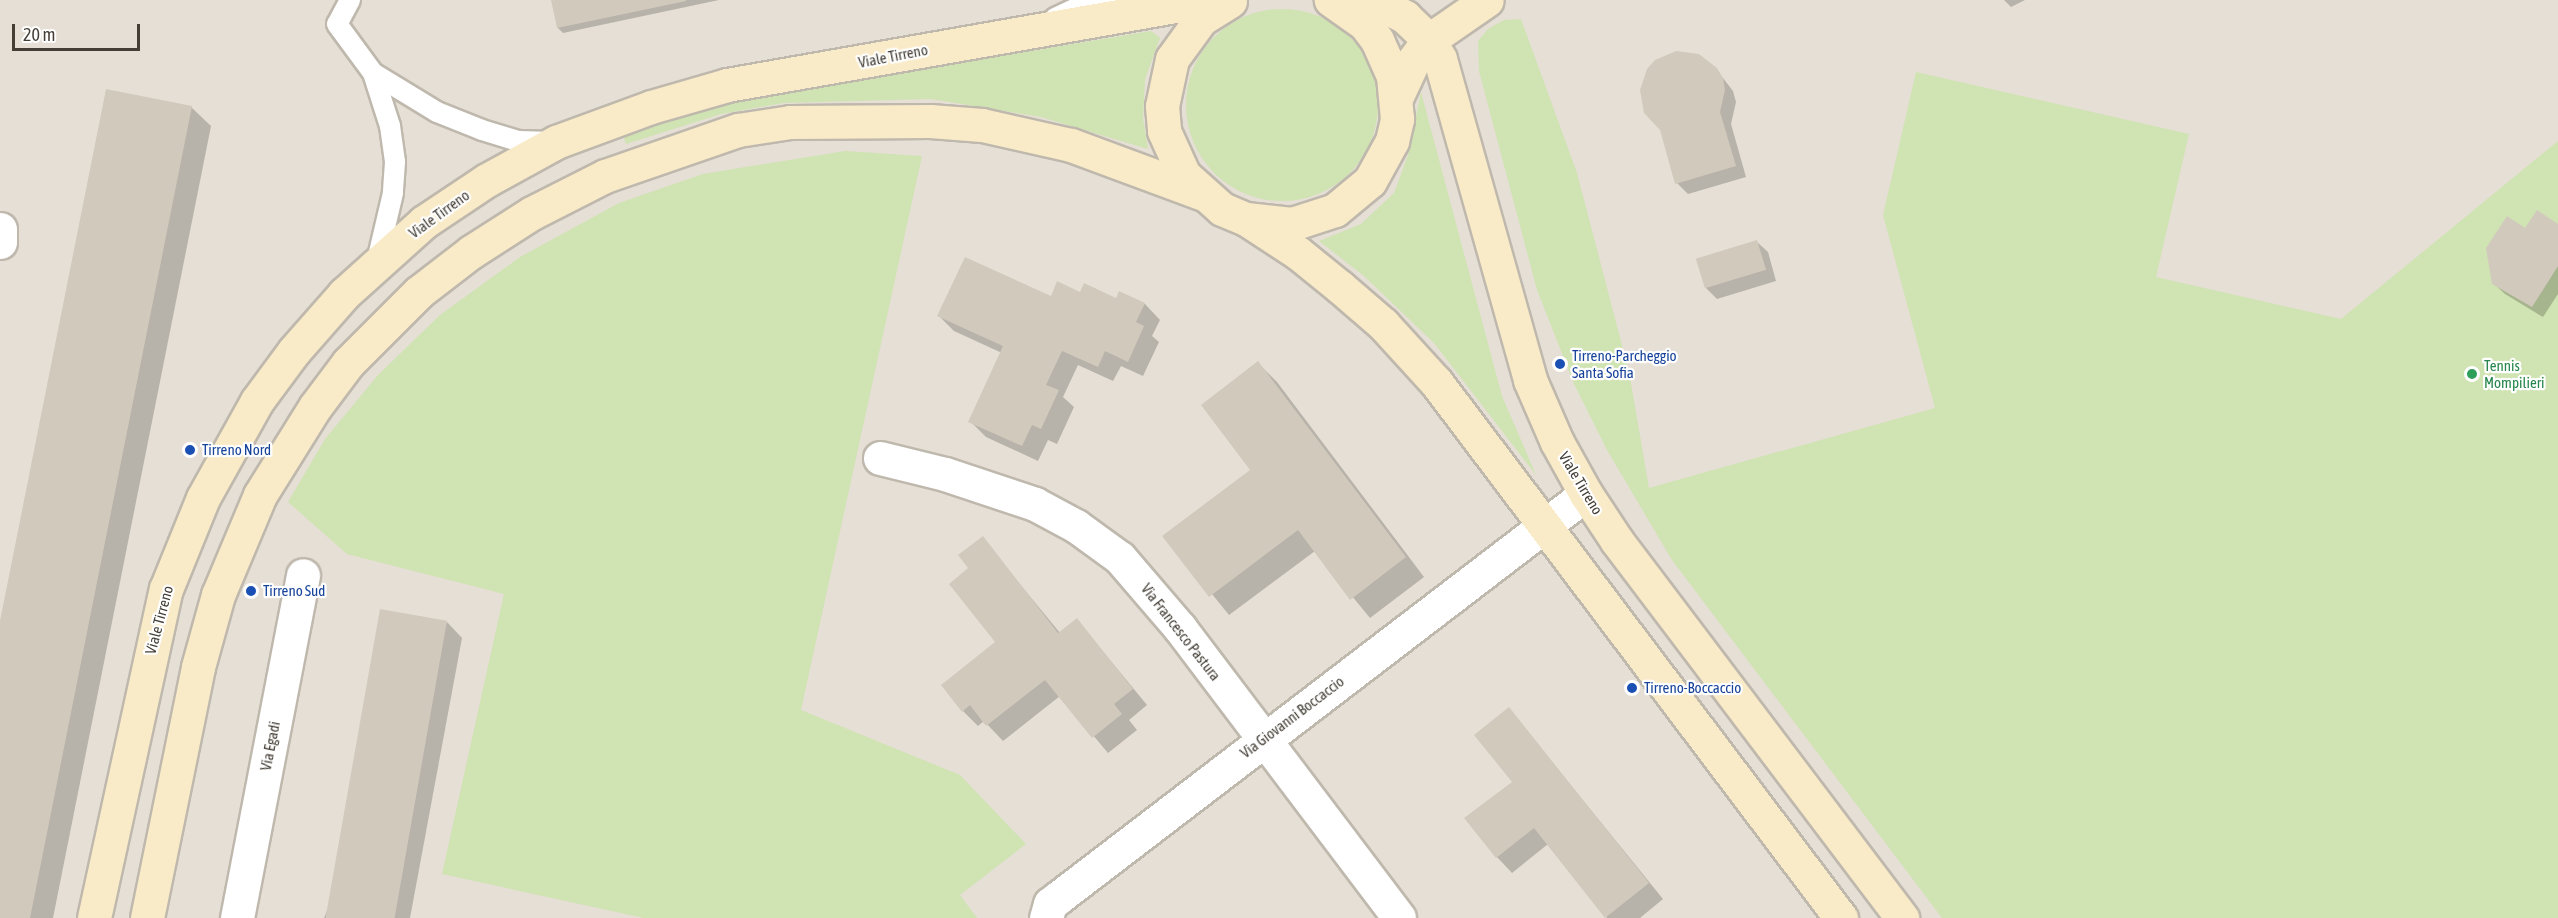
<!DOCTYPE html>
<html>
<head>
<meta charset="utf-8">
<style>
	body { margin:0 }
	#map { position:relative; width:2558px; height:918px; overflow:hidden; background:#f2eee6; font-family:"Asap Condensed",sans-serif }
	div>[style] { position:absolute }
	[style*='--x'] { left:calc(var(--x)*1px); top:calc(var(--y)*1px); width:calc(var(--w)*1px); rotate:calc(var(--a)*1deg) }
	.residential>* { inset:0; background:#e5dfd5; transform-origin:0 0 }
	.green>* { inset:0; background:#d0e3b2 }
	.round { border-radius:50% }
	.shadow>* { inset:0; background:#0003 }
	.building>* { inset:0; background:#d2c9bd; transform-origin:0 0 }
	.roads { filter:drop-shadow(2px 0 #bfb8ad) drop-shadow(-2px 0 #bfb8ad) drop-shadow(0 2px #bfb8ad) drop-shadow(0 -2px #bfb8ad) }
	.lane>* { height:20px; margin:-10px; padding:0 10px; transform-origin:10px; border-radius:10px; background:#fff }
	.street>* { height:33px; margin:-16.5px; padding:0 16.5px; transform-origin:16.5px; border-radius:16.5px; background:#fff }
	.secondary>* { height:33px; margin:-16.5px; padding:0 16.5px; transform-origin:16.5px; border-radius:16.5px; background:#faebc8 }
	.dots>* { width:16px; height:16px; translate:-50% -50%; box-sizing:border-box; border:3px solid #fff; border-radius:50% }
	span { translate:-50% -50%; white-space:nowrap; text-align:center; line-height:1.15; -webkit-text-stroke:4.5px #fff; paint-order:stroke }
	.street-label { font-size:15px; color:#443e36 }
	.transit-label { font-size:15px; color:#164399 }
	.left { translate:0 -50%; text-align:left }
	.leisure-label { font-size:15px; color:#27864d }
	.scale { position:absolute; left:12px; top:24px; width:128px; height:27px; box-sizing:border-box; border:3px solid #443e36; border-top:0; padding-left:8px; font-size:18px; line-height:21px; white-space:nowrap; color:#443e36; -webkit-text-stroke:4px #fff; paint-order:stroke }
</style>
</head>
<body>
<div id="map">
	<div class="residential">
		<i style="left:0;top:0;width:2558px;height:918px"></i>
	</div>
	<div class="green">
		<i class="round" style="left:1186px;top:9px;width:192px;height:192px"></i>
		<i style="clip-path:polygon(1521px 19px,1577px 173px,1629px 372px,1649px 488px,1935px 408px,1883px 215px,1916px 72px,2189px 134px,2156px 277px,2341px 319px,2558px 141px,2558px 918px,1942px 918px,1672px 560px,1607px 450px,1574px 384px,1537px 290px,1479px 71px,1478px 41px,1488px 29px,1504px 20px)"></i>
		<i style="clip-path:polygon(1151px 31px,1160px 38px,1145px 79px,1143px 118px,1148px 149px,1041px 117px,931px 99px,783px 103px,721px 114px,626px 144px,623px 136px,729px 101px)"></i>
		<i style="clip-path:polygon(1421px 92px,1502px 396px,1536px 475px,1434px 343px,1364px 276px,1319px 241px,1361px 224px,1394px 193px,1408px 155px)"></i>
		<i style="clip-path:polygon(845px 151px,922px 156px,801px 710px,960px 775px,1026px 844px,960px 895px,977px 918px,644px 918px,442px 874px,504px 594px,347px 554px,288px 502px,325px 439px,378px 375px,440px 315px,520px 257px,619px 203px,703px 174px)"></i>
	</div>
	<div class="shadow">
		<i style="clip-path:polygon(552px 0,719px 0,563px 33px,558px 28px)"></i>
		<i style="clip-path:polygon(2004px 0,2025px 0,2011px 7px)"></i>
		<i style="clip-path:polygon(1716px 69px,1733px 91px,1736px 102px,1731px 124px,1746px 177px,1688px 194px,1677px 183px)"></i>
		<i style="clip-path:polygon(191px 107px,211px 126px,53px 918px,0 918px,0 629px)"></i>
		<i style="clip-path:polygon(2558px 225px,2558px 294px,2543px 317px,2505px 294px,2493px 283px,2526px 230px)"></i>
		<i style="clip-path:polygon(1757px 242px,1768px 252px,1776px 281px,1717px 299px,1706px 288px)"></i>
		<i style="clip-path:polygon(1119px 293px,1145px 304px,1160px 320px,1152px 336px,1159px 342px,1143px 376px,1121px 366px,1113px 381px,1078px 365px,1063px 397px,1074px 407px,1057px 444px,1048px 440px,1038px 461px,986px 437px,970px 421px,1002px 353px,954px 331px,939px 316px,1081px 294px,1117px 300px)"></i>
		<i style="clip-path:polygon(1258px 363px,1277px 382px,1424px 577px,1370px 618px,1315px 551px,1229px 615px,1165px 536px,1252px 471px)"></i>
		<i style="clip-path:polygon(982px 538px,1060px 633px,1077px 620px,1147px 705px,1129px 720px,1137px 730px,1108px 753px,1060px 696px,1003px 741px,984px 721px,978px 726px,963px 711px,997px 643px,970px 568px)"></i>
		<i style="clip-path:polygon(447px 622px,462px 638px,410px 918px,324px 918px)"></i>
		<i style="clip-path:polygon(1509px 709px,1663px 899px,1640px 918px,1607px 918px,1548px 844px,1512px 873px,1497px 857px,1514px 782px)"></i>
	</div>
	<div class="building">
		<i style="clip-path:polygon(551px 0,686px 0,686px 1px,557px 28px)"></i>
		<i style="clip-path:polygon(1676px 51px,1699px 54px,1717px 68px,1723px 78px,1725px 90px,1720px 112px,1736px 166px,1675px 184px,1660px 130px,1644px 113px,1640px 90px,1647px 69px,1655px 60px)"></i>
		<i style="clip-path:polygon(106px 89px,192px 106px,30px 918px,0 918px,0 621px)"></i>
		<i style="clip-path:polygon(2537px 210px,2558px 224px,2558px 266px,2532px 307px,2492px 284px,2486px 248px,2507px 216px,2525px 228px)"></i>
		<i style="left:1757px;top:240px;width:31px;height:64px;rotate:73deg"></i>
		<i style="clip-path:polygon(965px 257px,1051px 296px,1057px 281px,1080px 292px,1084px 283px,1116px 298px,1119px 291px,1145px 303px,1136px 322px,1144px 326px,1128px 362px,1105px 351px,1098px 367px,1062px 351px,1046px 385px,1059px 390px,1041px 429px,1032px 425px,1022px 446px,968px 422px,1003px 346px,937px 316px)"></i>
		<i style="clip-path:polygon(1258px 361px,1406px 557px,1350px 600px,1298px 530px,1209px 597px,1162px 536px,1250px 470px,1201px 405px)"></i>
		<i style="clip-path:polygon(983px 536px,1058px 633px,1077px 618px,1133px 689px,1114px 704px,1122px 714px,1092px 738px,1045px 680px,986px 726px,970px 705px,962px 712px,941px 685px,995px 642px,949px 584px,968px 568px,958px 555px)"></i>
		<i style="left:380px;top:609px;width:68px;height:314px;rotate:10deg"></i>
		<i style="clip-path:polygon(1509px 707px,1649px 883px,1605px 918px,1534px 828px,1496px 858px,1464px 818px,1512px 782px,1474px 735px)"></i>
	</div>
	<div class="roads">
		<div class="lane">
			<i style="--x:350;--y:0;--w:27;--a:118"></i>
			<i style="--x:337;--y:24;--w:61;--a:53.7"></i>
			<i style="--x:373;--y:73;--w:56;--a:72.2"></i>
			<i style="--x:390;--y:126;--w:36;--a:82"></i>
			<i style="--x:395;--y:162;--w:31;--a:94"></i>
			<i style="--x:393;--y:193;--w:70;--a:103.2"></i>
			<i style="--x:1055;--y:18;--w:31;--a:-25"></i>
			<i style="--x:1083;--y:5;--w:24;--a:-12"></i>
			<i style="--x:373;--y:73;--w:75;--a:31.4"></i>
			<i style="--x:437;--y:112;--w:48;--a:21.8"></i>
			<i style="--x:482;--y:130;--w:39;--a:17"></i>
			<i style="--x:519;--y:141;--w:32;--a:2"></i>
		</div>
		<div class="street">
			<i style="--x:0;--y:229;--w:13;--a:90"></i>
			<i style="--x:880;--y:458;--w:67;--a:13.8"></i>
			<i style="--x:945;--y:474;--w:95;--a:18.4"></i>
			<i style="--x:1035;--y:504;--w:47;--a:28.2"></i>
			<i style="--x:1076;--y:526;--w:54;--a:36"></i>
			<i style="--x:1120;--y:558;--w:92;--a:49.4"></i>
			<i style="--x:1180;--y:628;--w:363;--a:52.9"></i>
			<i style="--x:237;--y:918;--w:349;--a:-79.1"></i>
			<i style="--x:1046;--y:918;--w:15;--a:-74"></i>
			<i style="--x:1050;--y:904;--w:11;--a:-38"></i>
			<i style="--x:1059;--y:897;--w:663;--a:-37.41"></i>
		</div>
		<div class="secondary">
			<i style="--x:1372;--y:0;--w:37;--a:27"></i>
			<i style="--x:1405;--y:17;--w:33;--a:44"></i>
			<i style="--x:1429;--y:40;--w:22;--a:60"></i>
			<i style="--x:1440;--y:59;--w:333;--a:74.3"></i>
			<i style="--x:1530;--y:380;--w:68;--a:66.5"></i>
			<i style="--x:1557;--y:442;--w:60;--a:60.9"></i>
			<i style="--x:1586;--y:494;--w:56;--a:56.6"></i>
			<i style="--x:1617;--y:541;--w:473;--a:52.9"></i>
			<i style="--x:1230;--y:1;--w:34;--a:148"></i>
			<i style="--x:1201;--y:19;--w:49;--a:125.9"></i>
			<i style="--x:1172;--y:59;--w:48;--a:102"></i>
			<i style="--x:1162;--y:106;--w:25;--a:85"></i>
			<i style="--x:1164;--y:131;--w:48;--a:65.6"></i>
			<i style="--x:1184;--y:175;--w:51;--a:41.8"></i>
			<i style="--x:1222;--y:209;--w:26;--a:23"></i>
			<i style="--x:1246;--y:219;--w:46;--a:6.2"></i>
			<i style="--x:1292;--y:224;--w:45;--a:-18"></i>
			<i style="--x:1335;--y:210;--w:45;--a:-39.6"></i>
			<i style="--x:1370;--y:181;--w:46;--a:-61.2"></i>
			<i style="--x:1392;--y:141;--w:23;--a:-77"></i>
			<i style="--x:1397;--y:119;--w:43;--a:-95.3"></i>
			<i style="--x:1393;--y:76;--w:39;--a:-114"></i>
			<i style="--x:1377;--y:40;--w:20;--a:-127"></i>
			<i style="--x:1365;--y:24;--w:42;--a:-144.8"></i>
			<i style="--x:1397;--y:96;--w:38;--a:-65"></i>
			<i style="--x:1413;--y:61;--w:26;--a:-53"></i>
			<i style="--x:1429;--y:40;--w:70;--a:-34.6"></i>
			<i style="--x:1246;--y:219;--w:62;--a:33.2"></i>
			<i style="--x:1298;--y:253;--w:54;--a:39"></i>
			<i style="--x:1340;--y:287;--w:57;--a:40.7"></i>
			<i style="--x:1383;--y:324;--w:79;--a:47.6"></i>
			<i style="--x:1436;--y:382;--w:672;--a:52.93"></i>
			<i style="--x:94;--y:918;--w:337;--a:-77.7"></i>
			<i style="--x:166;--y:589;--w:98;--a:-67.9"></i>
			<i style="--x:203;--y:498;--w:111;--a:-60.9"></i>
			<i style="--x:257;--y:401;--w:62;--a:-53.5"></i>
			<i style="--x:294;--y:351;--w:76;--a:-48.7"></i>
			<i style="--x:344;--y:294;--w:108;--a:-42"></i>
			<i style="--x:424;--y:222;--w:76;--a:-33.7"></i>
			<i style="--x:487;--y:180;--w:79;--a:-28.8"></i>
			<i style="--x:556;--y:142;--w:101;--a:-20.2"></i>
			<i style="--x:651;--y:107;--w:79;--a:-16.1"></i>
			<i style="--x:727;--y:85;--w:491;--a:-10"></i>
			<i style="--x:147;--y:918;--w:256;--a:-78.5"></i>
			<i style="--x:198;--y:667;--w:75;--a:-74.5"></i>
			<i style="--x:218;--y:595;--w:108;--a:-67.2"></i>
			<i style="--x:260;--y:495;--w:104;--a:-58"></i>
			<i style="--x:315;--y:407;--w:55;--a:-53.1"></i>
			<i style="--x:348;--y:363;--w:100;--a:-45"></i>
			<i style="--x:419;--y:292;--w:66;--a:-37.6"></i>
			<i style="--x:471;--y:252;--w:72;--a:-32.6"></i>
			<i style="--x:532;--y:213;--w:82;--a:-26.9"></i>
			<i style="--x:605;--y:176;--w:141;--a:-19.1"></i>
			<i style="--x:738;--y:130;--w:53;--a:-8.7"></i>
			<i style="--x:790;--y:122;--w:140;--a:-0.4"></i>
			<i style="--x:930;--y:121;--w:52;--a:4.4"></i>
			<i style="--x:982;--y:125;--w:91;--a:12.7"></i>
			<i style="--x:1071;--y:145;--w:139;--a:20.3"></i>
		</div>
	</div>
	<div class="dots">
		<i style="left:1560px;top:364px;background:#1a4fb4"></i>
		<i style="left:2472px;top:374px;background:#2e9e5b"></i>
		<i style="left:190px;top:450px;background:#1a4fb4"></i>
		<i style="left:251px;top:591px;background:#1a4fb4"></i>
		<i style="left:1632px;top:688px;background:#1a4fb4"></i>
	</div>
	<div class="street-label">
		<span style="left:893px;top:56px;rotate:-11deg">Viale Tirreno</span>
		<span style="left:439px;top:214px;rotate:-36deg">Viale Tirreno</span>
		<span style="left:1581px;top:483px;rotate:59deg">Viale Tirreno</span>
		<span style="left:159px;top:620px;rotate:-75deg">Viale Tirreno</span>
		<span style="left:1181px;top:632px;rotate:52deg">Via Francesco Pastura</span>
		<span style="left:1292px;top:717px;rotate:-37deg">Via Giovanni Boccaccio</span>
		<span style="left:270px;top:746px;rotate:-79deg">Via Egadi</span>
	</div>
	<div class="transit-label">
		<span class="left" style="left:1572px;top:364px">Tirreno-Parcheggio<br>Santa Sofia</span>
		<span class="left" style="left:202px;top:450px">Tirreno Nord</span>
		<span class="left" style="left:263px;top:591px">Tirreno Sud</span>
		<span class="left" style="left:1644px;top:688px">Tirreno-Boccaccio</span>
	</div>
	<div class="leisure-label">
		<span class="left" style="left:2484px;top:374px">Tennis<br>Mompilieri</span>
	</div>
	<div class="scale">20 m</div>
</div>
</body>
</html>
